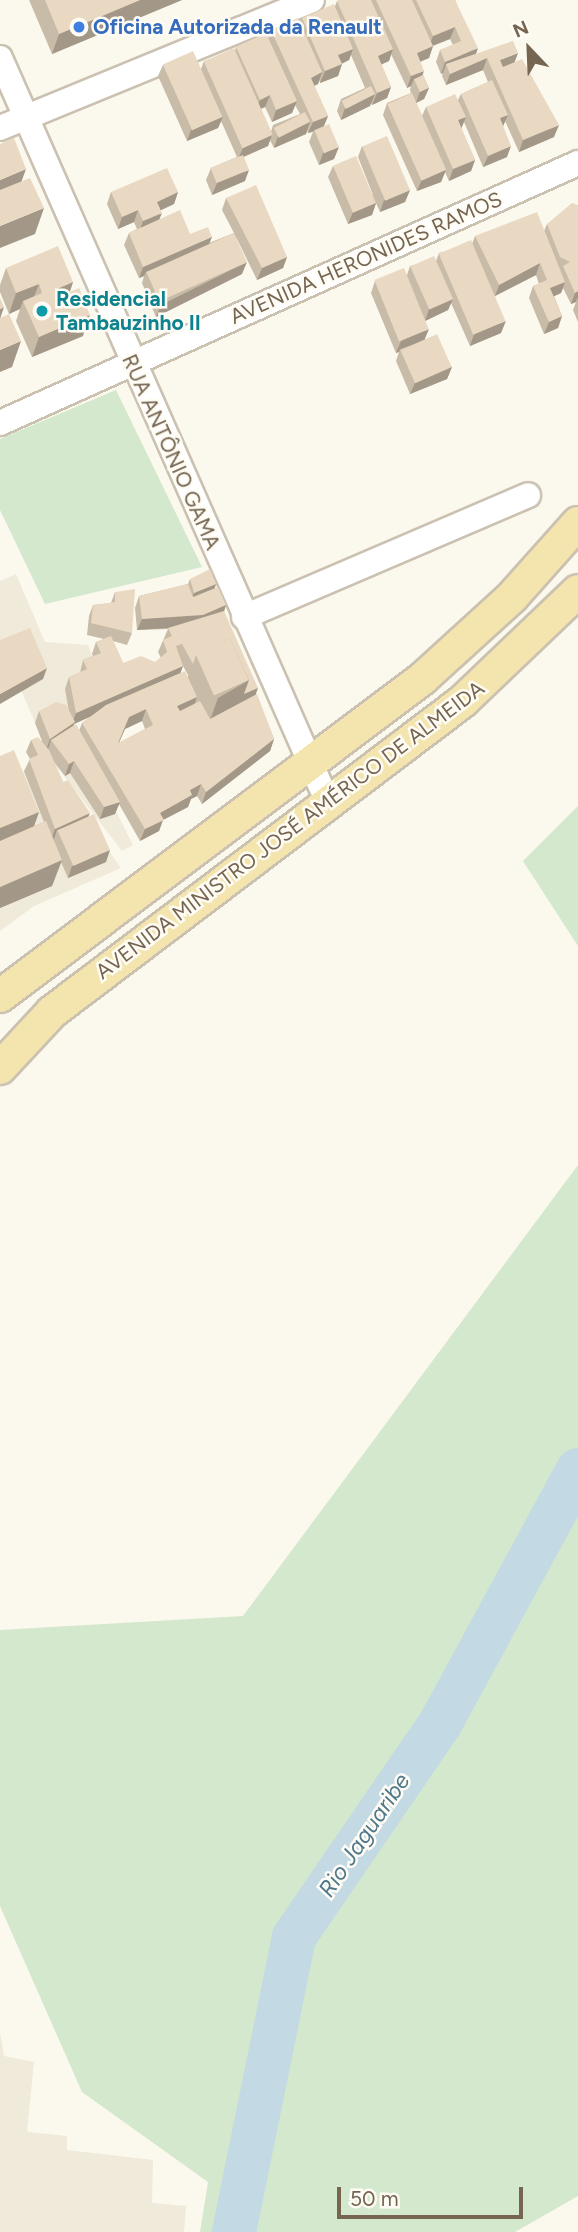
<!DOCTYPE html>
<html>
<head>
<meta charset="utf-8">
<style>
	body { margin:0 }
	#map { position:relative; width:578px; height:2232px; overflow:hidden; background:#fbf8ed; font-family:Figtree,sans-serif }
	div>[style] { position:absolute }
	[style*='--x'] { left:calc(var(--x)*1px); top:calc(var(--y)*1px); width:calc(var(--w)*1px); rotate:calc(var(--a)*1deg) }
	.residential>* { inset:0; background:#efead9 }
	.green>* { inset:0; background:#d3e8cc }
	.river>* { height:44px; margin:-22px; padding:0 22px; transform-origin:22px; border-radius:22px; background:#c3d9e4 }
	.roads { filter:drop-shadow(2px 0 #cbc1b1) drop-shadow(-2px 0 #cbc1b1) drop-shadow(0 2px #cbc1b1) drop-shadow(0 -2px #cbc1b1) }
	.minor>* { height:24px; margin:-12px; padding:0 12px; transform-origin:12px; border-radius:12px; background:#fff }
	.major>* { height:32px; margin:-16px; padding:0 16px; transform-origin:16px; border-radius:16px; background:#f3e5ad }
	.wall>* { inset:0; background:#c8bba7 }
	.shaded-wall>* { inset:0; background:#a39888 }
	.building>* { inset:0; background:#e9d9c2; transform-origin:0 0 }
	.dots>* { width:19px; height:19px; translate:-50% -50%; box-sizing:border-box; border:4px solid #fefcf4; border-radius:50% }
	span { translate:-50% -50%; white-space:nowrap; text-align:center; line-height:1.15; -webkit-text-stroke:5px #fefcf4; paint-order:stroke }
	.shop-label { font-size:21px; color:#366cbe; font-weight:700 }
	.left { translate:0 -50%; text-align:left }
	.street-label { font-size:21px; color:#756551 }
	.culture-label { font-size:21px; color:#0d838f; font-weight:700 }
	.water-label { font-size:23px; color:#50788d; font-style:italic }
	.north { position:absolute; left:494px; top:14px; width:70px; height:70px; -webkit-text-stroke:5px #fefcf4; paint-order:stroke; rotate:337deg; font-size:19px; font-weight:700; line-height:28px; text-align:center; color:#756551 }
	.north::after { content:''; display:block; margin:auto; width:24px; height:32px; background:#756551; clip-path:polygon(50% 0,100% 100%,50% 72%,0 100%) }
	.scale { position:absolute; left:337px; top:2187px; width:186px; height:32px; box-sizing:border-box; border:4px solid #756551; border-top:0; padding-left:9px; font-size:21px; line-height:24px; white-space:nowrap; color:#756551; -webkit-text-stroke:5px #fefcf4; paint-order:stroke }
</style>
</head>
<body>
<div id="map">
	<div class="residential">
		<i style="clip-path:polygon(16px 574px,45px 642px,88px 645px,100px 675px,96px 713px,72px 725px,133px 845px,122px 851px,51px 759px,0 642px,0 581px)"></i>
		<i style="clip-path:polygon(45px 762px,121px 868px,34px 906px,0 931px,0 763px,21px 773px)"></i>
		<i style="clip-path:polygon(0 2032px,4px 2056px,34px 2062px,27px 2132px,67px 2136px,67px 2150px,153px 2160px,152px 2203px,186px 2206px,184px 2232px,0 2232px)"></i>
	</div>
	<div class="green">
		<i style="clip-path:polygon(116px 390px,202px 567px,45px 604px,0 510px,0 439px)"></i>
		<i style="clip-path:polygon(578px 806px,578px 946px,523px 861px)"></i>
		<i style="clip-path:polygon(578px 1165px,578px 2196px,515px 2232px,200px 2232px,208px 2182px,82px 2092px,0 1906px,0 1630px,243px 1616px)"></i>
	</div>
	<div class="river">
		<i style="--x:234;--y:2232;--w:301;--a:-78.5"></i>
		<i style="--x:294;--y:1937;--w:258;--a:-55.6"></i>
		<i style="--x:440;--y:1724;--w:289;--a:-61.5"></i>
	</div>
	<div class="roads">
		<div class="minor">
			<i style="--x:0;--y:58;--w:816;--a:66.23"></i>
			<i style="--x:0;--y:128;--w:337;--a:-22.3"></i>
			<i style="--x:0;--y:423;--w:634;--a:-24.22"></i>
			<i style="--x:244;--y:617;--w:309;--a:-23.2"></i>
		</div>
		<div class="major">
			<i style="--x:0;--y:996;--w:528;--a:-36.91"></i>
			<i style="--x:422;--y:679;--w:122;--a:-42.3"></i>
			<i style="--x:512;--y:597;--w:99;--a:-48.3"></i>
			<i style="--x:0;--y:1068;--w:76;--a:-47.1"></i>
			<i style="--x:52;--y:1012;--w:515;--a:-37.11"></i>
			<i style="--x:463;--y:701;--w:159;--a:-43.7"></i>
		</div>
	</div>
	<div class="wall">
		<i style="clip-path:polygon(29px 0,182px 0,52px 54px)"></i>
		<i style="clip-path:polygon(evenodd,340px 0,455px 0,476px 54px,515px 62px,554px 137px,519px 152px,505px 121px,503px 127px,507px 157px,483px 167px,464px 122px,461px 128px,475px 160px,471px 171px,449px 181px,445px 172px,441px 182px,417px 191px,383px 115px,387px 103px,411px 93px,410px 90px,411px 86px,407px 88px,391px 54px,389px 61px,381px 64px,391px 87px,387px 98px,372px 105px,371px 103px,370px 106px,341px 120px,337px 111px,341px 99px,365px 88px,351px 55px,349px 60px,342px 64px,338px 76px,320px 83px,319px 80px,318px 84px,314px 86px,328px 116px,324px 126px,334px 159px,319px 165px,309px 142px,313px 132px,308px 133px,307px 130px,306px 134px,274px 148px,270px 140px,268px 146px,244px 157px,245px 181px,212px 195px,206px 180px,211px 168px,237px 157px,221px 121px,218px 128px,187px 141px,158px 76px,163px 65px,201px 69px,204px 61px,235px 51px,236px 47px,268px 38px,271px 30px,300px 22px,302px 18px,335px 6px,337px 1px,340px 0,450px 39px,453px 45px,440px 50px,436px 62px,441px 74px,443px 73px,442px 76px,446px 85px,483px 70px,488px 82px,461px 94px,458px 100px,426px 107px,422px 116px,416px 103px,424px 99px,429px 88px,423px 75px,420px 62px,429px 58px,433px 46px,450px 39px,340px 0,295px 105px,300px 114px,273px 125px,271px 132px,261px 109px,265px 107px,272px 122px,292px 113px,295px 105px)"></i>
		<i style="clip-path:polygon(362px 146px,410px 190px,405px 202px,380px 212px,376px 203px,372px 215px,348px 224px,328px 177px,333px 166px,373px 195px,358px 157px)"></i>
		<i style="clip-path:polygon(111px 192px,178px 192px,174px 204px,160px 210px,159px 220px,190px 234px,212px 237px,209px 243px,234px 233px,222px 210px,226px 198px,287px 257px,283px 268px,257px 280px,236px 237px,242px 274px,156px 317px,142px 283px,144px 276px,139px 278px,124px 245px,129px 233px,137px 229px,134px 222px,118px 229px,107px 204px)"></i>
		<i style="clip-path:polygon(578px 205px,578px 322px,573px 310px,576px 302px,571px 304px,563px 288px,561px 293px,554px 296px,562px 316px,558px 328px,544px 334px,529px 298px,533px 286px,539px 284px,536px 275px,495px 296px,501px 333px,470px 346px,451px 303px,448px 310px,425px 321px,425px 339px,452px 367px,447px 379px,410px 394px,396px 361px,399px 352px,396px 353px,371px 293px,375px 281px,407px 275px,410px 266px,436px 261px,439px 253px,472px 244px,475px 236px,544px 231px,547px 224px)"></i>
		<i style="clip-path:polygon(6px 268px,73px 282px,70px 292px,83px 336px,32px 357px,16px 321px,20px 309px,9px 314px,0 292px,0 285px)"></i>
		<i style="clip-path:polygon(evenodd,190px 579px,216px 584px,215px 588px,226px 605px,224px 612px,274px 739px,270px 751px,202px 804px,197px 796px,191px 799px,188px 807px,163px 820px,159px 831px,140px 841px,119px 804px,115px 814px,100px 819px,70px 773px,65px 776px,54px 762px,63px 782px,88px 816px,106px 862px,68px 878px,61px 862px,52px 886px,0 908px,0 756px,39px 812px,34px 826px,44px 822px,24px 771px,30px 759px,26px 752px,31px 740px,42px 741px,35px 723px,39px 711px,69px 712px,65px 689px,69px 677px,80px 673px,83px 660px,93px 656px,92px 654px,96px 642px,104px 639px,87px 635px,89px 616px,93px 605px,111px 603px,115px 592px,132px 633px,127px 645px,113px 641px,123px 663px,155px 662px,161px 658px,158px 652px,168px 629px,137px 630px,135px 608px,139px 596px,188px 584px,190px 579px,183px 666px,188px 675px,188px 677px,180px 673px,183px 666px,190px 579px,91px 716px,82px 723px,79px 731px,74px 725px,74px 724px,91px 716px,190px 579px,142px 721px,145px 729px,119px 743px,125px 729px,142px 721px)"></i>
	</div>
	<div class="shaded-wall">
		<i style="clip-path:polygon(140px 0,182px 0,52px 54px,59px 34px)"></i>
		<i style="clip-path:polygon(455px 27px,450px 39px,429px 47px,433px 36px)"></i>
		<i style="clip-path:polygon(433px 46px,429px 58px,412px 65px,417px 53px)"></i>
		<i style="clip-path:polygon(478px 48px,474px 60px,446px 64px,443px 73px,441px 74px,445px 62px)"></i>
		<i style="clip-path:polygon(353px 49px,349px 60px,334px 67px,338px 55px)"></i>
		<i style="clip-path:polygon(393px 49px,389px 61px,374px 68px,378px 56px)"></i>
		<i style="clip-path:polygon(518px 53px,514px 64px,496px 72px,500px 60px)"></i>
		<i style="clip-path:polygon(487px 58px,483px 70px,446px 85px,450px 74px)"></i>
		<i style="clip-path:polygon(342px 64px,338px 76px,320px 83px,325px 71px)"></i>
		<i style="clip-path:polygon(424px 71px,420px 82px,414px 79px,411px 86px,407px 88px,411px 76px)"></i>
		<i style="clip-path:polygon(322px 72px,318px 84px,306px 90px,311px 78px)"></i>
		<i style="clip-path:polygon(391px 87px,387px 98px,372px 105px,377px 93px)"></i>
		<i style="clip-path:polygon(429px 88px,424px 99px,416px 103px,420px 91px)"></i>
		<i style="clip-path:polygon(375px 94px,370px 106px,341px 120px,345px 108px)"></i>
		<i style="clip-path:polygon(270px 95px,265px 107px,255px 111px,260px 100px)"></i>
		<i style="clip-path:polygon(297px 101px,292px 113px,272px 122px,276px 110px)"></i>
		<i style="clip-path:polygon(508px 115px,503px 126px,500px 118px)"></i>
		<i style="clip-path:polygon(328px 116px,323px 128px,308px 133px,313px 122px)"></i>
		<i style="clip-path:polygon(223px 117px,218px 128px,187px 141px,191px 130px)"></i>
		<i style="clip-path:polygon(466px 117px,461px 129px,458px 120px)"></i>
		<i style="clip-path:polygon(310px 122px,306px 134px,274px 148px,278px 136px)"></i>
		<i style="clip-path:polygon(559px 125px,554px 137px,519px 152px,523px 140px)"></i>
		<i style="clip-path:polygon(272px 135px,268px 146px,238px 159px,243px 148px)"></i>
		<i style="clip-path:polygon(511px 146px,507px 157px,483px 167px,488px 156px)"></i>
		<i style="clip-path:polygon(339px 147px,334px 159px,319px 165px,323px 153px)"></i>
		<i style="clip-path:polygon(475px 160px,471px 171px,449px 181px,453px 169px)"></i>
		<i style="clip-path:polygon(26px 169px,17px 194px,0 202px,0 180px)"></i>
		<i style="clip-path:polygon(249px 170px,245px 181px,212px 195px,217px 183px)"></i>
		<i style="clip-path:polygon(446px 170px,441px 182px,417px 191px,422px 179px)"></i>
		<i style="clip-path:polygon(410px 190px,405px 202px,380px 212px,384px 200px)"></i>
		<i style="clip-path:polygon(178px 192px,174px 204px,153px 214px,157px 202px)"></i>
		<i style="clip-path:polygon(376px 203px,372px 215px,348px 224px,353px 212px)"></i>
		<i style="clip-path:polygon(44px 208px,35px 234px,0 248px,0 226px)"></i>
		<i style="clip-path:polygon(138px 210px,134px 222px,118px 229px,122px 217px)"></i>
		<i style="clip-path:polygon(162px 213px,157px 225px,139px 233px,143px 221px)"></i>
		<i style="clip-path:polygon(212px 237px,207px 249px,146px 272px,144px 276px,139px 278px,143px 267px)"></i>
		<i style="clip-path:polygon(287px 257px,283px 268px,257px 280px,262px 268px)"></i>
		<i style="clip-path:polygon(247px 262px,242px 274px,156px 317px,161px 305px)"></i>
		<i style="clip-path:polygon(540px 263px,536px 275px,495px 296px,499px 285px)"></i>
		<i style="clip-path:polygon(73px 282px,66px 302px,50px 309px,57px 289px)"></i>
		<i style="clip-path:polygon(565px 282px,561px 293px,546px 300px,550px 288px)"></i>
		<i style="clip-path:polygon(39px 284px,31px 304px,23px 301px,20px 309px,9px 314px,16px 293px)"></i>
		<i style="clip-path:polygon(578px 291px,578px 300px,577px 298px,576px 302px,571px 304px,575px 293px)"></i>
		<i style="clip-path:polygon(453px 299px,448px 310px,425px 321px,429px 309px)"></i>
		<i style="clip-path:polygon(4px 307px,0 319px,0 309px)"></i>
		<i style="clip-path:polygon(90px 315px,83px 336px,32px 357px,39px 337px)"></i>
		<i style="clip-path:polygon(562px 316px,558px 328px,544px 334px,549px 322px)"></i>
		<i style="clip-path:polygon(506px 321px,501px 333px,470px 346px,474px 334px)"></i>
		<i style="clip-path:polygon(429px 329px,424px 341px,400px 349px,399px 352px,396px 353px,401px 341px)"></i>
		<i style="clip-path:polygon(21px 341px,12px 367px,0 372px,0 350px)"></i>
		<i style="clip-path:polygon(452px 367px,447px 379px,410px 394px,415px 383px)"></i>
		<i style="clip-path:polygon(216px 584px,210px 600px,188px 609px,194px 593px)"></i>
		<i style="clip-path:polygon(226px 605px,222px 617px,199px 626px,137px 630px,142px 619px)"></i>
		<i style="clip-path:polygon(183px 666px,179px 677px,74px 724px,70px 734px,51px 740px,48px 749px,46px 750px,50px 739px,72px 724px,76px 713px)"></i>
		<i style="clip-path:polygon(47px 668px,43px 679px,0 704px,0 694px)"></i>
		<i style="clip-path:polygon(249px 680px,258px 688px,254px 699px,209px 723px,218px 698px)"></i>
		<i style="clip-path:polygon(197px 697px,193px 709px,173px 717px,177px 706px)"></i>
		<i style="clip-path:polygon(146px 709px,142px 721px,125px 729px,113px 755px,129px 717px)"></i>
		<i style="clip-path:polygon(274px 739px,270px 751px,202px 804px,206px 792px)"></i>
		<i style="clip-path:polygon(74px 761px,70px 773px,65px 776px,69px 764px)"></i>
		<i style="clip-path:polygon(201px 784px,197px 796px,191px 799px,188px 807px,163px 820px,159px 831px,140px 841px,145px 829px,160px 813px,190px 790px)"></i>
		<i style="clip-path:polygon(120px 802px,115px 814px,100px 819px,104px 807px)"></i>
		<i style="clip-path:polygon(39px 812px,30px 837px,0 850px,0 828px)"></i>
		<i style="clip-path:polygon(90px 813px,85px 824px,57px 830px,54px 839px,51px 840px,55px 829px)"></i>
		<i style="clip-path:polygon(110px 850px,106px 862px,68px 878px,72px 866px)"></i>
		<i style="clip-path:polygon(62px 860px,52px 886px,0 908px,0 887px)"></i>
	</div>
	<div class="building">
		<i style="clip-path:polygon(45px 0,140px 0,59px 34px)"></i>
		<i style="clip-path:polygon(340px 0,371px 0,393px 49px,378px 56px,391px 87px,377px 93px,337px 1px)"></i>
		<i style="clip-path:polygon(376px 0,412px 0,433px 46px,417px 53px,424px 71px,411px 76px)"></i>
		<i style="clip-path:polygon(416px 0,455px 0,478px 48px,445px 62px,440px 50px,461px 41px,455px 27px,433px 36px)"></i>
		<i style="clip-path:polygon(334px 4px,353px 49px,338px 55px,342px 64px,325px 71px,302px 18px)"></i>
		<i style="clip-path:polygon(298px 18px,322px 72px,311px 78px,328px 116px,313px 122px,271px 30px)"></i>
		<i style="clip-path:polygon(266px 33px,297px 101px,276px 110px,270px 95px,260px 100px,236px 47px)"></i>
		<i style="clip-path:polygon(513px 41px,518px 53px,500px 60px,503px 67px,522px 59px,559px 125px,523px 140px,487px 58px,450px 74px,446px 64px)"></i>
		<i style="left:234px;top:48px;width:95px;height:33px;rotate:66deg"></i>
		<i style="left:193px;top:51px;width:72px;height:33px;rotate:66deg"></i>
		<i style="left:423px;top:75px;width:14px;height:10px;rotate:65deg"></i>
		<i style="clip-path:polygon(492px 80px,508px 115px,500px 118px,511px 146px,488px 156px,461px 94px)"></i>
		<i style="left:371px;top:86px;width:9px;height:33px;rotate:63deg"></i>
		<i style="left:412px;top:93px;width:84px;height:27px;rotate:66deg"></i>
		<i style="clip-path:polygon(455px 94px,466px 117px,458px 120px,475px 160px,453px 169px,426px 107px)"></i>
		<i style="left:305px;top:112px;width:11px;height:35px;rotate:63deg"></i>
		<i style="left:329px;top:124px;width:25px;height:16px;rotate:67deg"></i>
		<i style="left:387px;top:136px;width:59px;height:27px;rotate:67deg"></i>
		<i style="clip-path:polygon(14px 138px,26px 169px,0 180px,0 144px)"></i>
		<i style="left:243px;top:155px;width:16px;height:35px;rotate:68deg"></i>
		<i style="left:356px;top:156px;width:51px;height:25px;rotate:67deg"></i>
		<i style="clip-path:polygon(167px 168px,178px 192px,157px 202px,162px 213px,143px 221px,138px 210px,122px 217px,111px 192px)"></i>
		<i style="clip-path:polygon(30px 178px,44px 208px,0 226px,0 190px)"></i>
		<i style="clip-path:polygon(256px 185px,287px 257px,262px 268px,226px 198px)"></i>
		<i style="clip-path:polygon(572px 203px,578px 205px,578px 291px,575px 293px,563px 266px,570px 262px,560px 257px,547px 224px)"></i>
		<i style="clip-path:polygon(180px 210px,190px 234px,208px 227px,212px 237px,143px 267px,129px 233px)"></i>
		<i style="clip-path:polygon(537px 212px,565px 282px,550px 288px,562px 316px,549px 322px,533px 286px,547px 280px,540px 263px,499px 285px,475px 236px)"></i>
		<i style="left:234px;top:233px;width:32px;height:96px;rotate:66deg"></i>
		<i style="left:471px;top:240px;width:88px;height:35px;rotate:67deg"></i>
		<i style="clip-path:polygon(58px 246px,73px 282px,57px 289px,60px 296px,79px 288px,90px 315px,39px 337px,23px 301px,42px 293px,39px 284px,16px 293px,6px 268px)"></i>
		<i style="left:434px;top:256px;width:47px;height:26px;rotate:66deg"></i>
		<i style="left:404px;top:268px;width:66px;height:32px;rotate:68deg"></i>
		<i style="clip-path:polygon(0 298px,4px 307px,0 309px)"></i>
		<i style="clip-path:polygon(9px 314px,21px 341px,0 350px,0 318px)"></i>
		<i style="left:437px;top:334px;width:36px;height:40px;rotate:66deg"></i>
		<i style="clip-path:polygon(210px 569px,216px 584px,194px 593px,190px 579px)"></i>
		<i style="clip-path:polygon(188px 584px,193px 597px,218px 587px,226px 605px,203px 615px,142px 619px,139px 596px)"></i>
		<i style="clip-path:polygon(135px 589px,132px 633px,91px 623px,93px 605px,115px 602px,115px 592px)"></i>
		<i style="clip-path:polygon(224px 611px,258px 688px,244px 694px,249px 680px,230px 638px,196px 655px,193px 664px,182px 644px,176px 646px,183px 666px,76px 713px,69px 677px,87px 669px,83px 660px,101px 653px,96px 642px,111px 636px,123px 663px,141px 656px,155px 662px,167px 652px,163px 640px,172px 636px,168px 628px)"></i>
		<i style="clip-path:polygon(30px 628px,47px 668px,0 694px,0 640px)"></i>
		<i style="left:230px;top:638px;width:46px;height:38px;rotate:66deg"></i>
		<i style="clip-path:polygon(evenodd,185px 671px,197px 697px,177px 706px,180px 711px,200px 701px,210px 719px,257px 694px,274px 739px,206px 792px,201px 784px,190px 790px,192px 795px,160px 813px,164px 820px,145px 829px,82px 723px,106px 705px,185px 671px,146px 709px,153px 725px,118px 743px,129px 717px,146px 709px)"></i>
		<i style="clip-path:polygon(56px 702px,66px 705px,75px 722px,50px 739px,39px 711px)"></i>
		<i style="clip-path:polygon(76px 724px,120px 802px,104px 807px,74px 761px,69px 764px,51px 740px)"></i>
		<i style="clip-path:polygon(38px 737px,49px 750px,63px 782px,68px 780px,90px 813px,55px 829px,29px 759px,38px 755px,31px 740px)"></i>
		<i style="clip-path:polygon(14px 750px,39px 812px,0 828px,0 756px)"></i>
		<i style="left:94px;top:814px;width:39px;height:40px;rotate:66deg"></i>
		<i style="clip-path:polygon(46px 821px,62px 860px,0 887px,0 841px)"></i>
	</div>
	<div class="dots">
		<i style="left:79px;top:27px;background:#3f7fe0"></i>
		<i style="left:42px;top:311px;background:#0f9aa8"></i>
	</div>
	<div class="shop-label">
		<span class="left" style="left:93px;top:27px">Oficina Autorizada da Renault</span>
	</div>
	<div class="street-label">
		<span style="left:366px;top:258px;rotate:-24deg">AVENIDA HERONIDES RAMOS</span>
		<span style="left:171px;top:452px;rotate:66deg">RUA ANTÔNIO GAMA</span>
		<span style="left:290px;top:830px;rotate:-37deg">AVENIDA MINISTRO JOSÉ AMÉRICO DE ALMEIDA</span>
	</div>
	<div class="culture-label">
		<span class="left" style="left:56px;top:311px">Residencial<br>Tambauzinho II</span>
	</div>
	<div class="water-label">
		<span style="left:364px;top:1835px;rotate:-56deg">Rio Jaguaribe</span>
	</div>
	<div class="north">N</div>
	<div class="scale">50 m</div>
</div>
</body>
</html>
